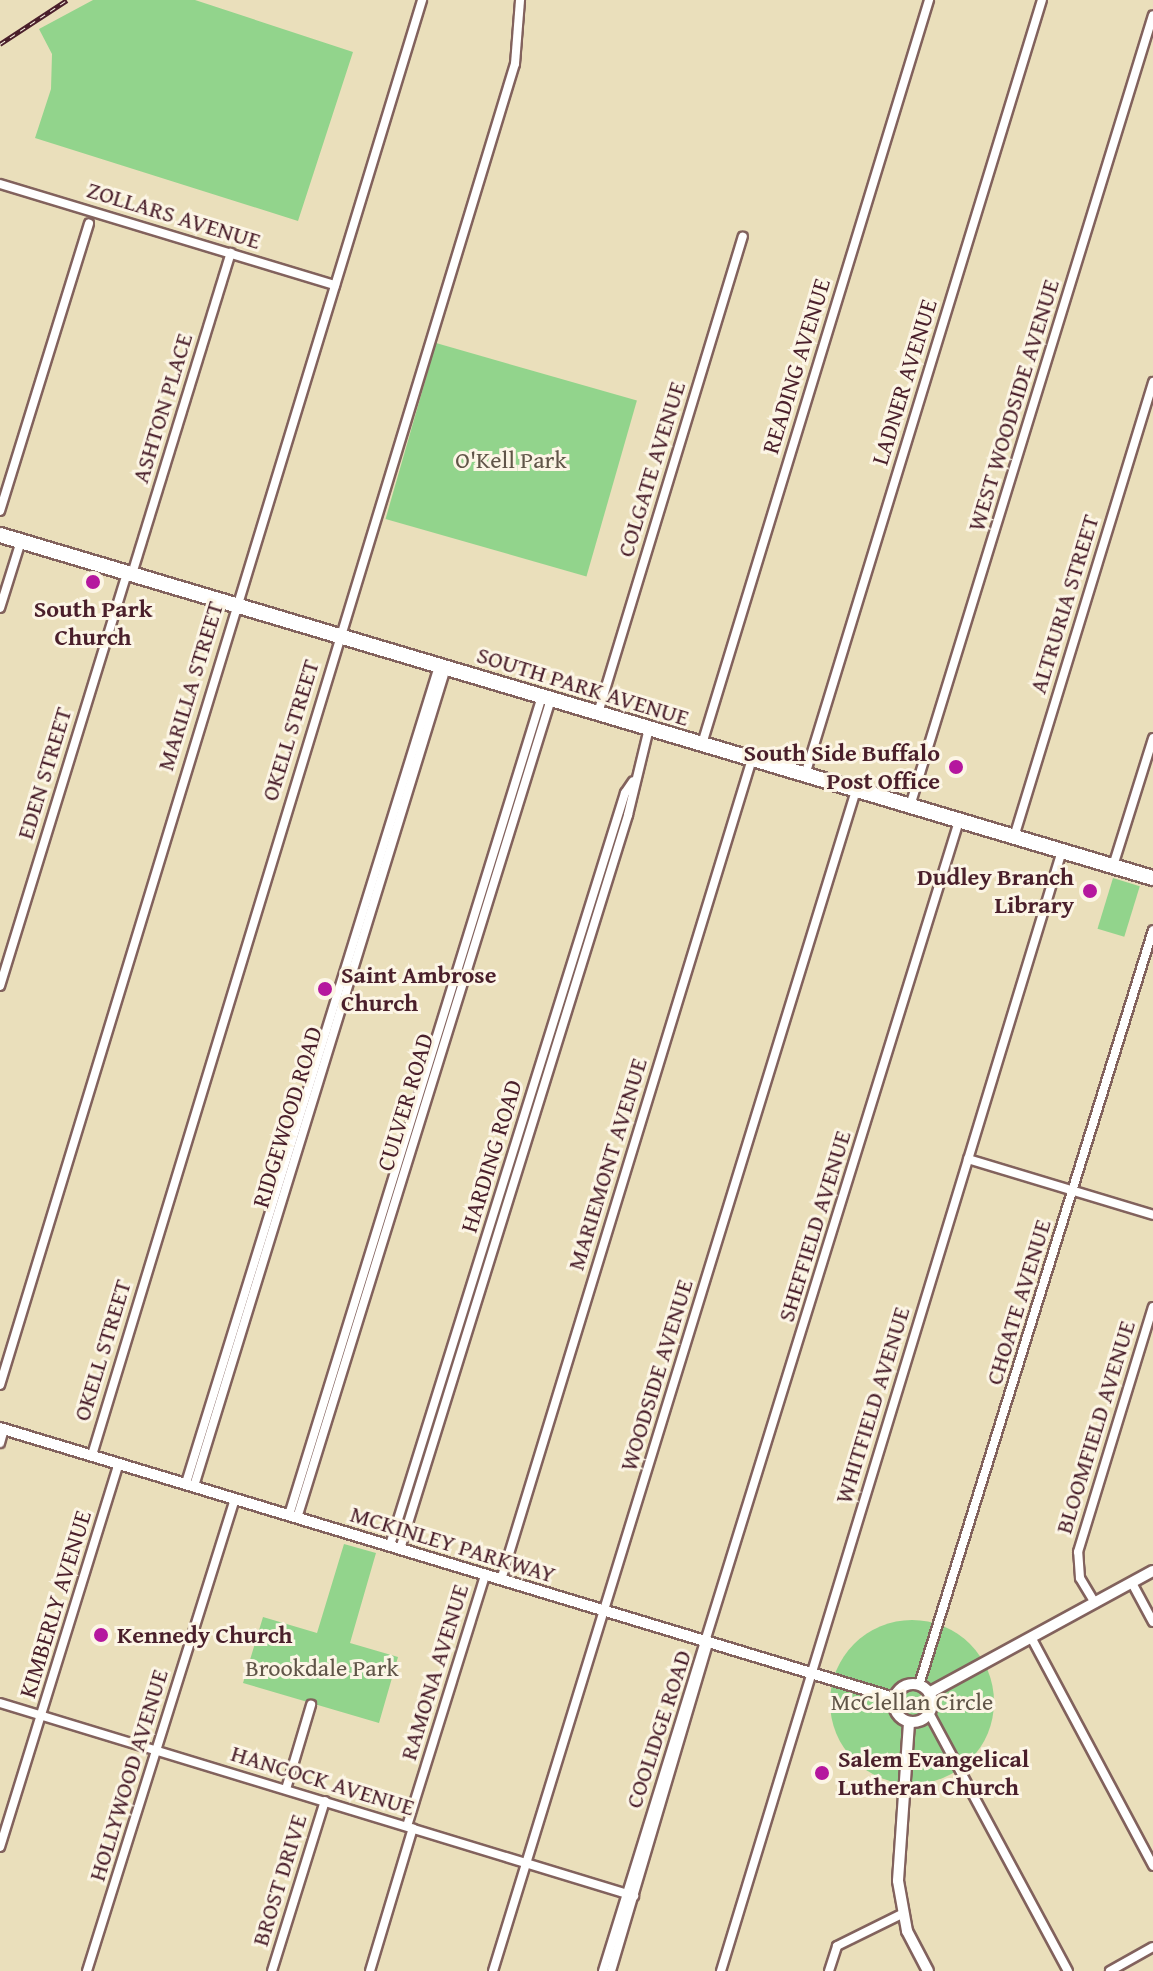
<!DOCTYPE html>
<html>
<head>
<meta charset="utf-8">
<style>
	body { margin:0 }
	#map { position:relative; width:1153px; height:1971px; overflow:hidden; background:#eadfbb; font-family:"Gentium Book Plus",serif }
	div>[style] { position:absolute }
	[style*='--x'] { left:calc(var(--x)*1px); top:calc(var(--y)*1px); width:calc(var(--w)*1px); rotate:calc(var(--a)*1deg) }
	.green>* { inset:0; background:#92d48c; transform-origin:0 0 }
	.round { border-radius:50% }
	.roads { filter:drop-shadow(2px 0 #82625d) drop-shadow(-2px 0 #82625d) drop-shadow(0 2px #82625d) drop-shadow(0 -2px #82625d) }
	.minor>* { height:8px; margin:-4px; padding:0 4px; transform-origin:4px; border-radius:4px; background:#fff }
	.tertiary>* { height:10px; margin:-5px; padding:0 5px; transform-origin:5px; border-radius:5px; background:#fff }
	.tertiary>.ring { margin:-5px; padding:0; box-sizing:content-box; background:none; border:10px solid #fff; border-radius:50% }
	.primary>* { height:14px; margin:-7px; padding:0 7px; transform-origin:7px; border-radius:7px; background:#fff }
	.rail>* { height:5px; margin-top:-2.5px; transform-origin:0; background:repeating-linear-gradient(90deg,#fcf5e5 0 6px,#4a1f2b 0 12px); box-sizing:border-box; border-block:2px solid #4a1f2b }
	.dots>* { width:22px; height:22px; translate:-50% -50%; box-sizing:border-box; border:4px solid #fcf5e5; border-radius:50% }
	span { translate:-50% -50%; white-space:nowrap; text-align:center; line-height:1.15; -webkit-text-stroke:6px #fcf5e5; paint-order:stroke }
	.street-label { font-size:24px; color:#4a1f2b }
	.park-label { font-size:24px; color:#605548 }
	.poi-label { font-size:24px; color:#4a1f2b; font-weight:700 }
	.right { translate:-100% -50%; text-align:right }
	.left { translate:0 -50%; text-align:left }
</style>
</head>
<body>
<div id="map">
	<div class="green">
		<i style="clip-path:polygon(93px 0,195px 0,353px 52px,298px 221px,35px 138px,51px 89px,52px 54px,39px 29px)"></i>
		<i style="left:436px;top:343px;width:209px;height:183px;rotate:16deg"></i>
		<i style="left:1113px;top:878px;width:28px;height:53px;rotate:17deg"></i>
		<i style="clip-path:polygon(344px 1544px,376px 1553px,350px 1643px,398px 1657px,379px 1723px,243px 1683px,263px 1617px,317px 1633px)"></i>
		<i class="round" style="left:830px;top:1620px;width:164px;height:164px"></i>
	</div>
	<div class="roads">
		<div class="minor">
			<i style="--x:0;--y:184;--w:350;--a:16.8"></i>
			<i style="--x:0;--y:511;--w:301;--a:-72.8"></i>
			<i style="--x:132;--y:574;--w:336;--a:-72.9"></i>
			<i style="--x:0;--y:608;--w:70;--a:-72.6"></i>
			<i style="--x:598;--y:713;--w:498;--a:-73.1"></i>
			<i style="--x:702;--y:744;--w:778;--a:-73.03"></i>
			<i style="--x:805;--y:775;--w:810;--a:-73"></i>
			<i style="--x:910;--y:806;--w:827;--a:-72.92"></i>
			<i style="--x:1014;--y:837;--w:476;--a:-73"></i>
			<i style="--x:1113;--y:866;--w:134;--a:-72.6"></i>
			<i style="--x:0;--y:986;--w:433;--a:-72.9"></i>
			<i style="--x:968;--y:1159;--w:193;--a:16.8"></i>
			<i style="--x:0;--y:1385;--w:1448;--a:-73.05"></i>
			<i style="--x:0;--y:1443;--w:15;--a:-74"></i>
			<i style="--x:92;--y:1455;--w:1454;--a:-73.09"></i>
			<i style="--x:515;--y:64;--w:64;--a:-85.5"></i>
			<i style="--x:186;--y:1483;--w:855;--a:-72.79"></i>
			<i style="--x:194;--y:1486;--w:856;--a:-72.88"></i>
			<i style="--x:289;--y:1515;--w:857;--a:-72.83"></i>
			<i style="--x:297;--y:1518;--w:857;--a:-72.77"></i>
			<i style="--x:390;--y:1545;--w:788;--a:-72.65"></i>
			<i style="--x:625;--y:793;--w:14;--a:-56"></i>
			<i style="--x:400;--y:1549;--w:769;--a:-72.74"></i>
			<i style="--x:628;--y:815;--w:89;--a:-76.4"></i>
			<i style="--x:501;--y:1580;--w:859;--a:-73"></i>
			<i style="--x:1132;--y:1583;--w:44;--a:61.7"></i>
			<i style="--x:1095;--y:1603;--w:29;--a:-121"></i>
			<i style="--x:1080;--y:1578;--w:26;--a:-94"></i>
			<i style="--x:1078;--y:1552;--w:256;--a:-73"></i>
			<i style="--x:1032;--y:1639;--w:257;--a:61.9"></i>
			<i style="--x:919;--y:1685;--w:790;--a:-72.78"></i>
			<i style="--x:0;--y:1703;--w:663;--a:16.93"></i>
			<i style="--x:929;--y:1713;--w:293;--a:61.7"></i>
			<i style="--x:286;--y:1789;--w:88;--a:-73.4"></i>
			<i style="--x:407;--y:1826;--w:263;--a:-72.7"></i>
			<i style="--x:0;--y:1847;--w:402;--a:-72.8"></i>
			<i style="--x:87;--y:1971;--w:495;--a:-72.6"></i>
			<i style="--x:272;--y:1971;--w:178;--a:-72.7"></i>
			<i style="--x:370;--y:1971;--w:149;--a:-73.3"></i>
			<i style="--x:493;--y:1971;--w:1236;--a:-72.91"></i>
			<i style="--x:603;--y:1971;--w:1204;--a:-72.8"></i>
			<i style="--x:611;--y:1971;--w:339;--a:-73.5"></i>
			<i style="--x:721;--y:1971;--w:1171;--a:-73.07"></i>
			<i style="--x:829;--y:1971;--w:26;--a:-72"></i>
			<i style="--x:837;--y:1946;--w:72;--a:-26.2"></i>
			<i style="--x:1110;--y:1971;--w:49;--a:-29.2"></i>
		</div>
		<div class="tertiary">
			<i style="--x:0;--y:1428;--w:934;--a:16.81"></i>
			<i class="ring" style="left:894px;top:1684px;width:28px;height:28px"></i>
			<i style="--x:929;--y:1693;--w:255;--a:-28.6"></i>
			<i style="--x:909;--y:1723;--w:158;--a:94"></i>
			<i style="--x:898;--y:1881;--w:51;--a:79.8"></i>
			<i style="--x:907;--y:1931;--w:45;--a:62.3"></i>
		</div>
		<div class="primary">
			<i style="--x:0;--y:535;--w:1203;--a:16.57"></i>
		</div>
	</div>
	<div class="rail">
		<i style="--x:0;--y:44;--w:80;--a:-33.3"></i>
	</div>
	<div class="dots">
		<i style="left:93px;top:582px;background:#b5179e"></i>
		<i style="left:956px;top:767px;background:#b5179e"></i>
		<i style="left:1090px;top:891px;background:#b5179e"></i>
		<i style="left:325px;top:989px;background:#b5179e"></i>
		<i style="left:101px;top:1635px;background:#b5179e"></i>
		<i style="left:822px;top:1773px;background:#b5179e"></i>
	</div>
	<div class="street-label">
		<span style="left:174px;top:215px;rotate:17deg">ZOLLARS AVENUE</span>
		<span style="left:796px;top:366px;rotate:-73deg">READING AVENUE</span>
		<span style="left:904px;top:382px;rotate:-73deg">LADNER AVENUE</span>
		<span style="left:1013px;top:405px;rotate:-73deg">WEST WOODSIDE AVENUE</span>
		<span style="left:162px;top:408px;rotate:-73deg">ASHTON PLACE</span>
		<span style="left:651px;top:469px;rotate:-73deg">COLGATE AVENUE</span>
		<span style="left:1064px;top:604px;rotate:-73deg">ALTRURIA STREET</span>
		<span style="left:190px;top:686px;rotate:-73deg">MARILLA STREET</span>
		<span style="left:583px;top:686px;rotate:17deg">SOUTH PARK AVENUE</span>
		<span style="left:290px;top:730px;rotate:-73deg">OKELL STREET</span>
		<span style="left:44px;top:773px;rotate:-73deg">EDEN STREET</span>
		<span style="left:405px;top:1102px;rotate:-73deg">CULVER ROAD</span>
		<span style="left:287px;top:1117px;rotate:-73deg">RIDGEWOOD ROAD</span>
		<span style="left:491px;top:1156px;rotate:-73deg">HARDING ROAD</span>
		<span style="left:607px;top:1164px;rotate:-73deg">MARIEMONT AVENUE</span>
		<span style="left:814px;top:1226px;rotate:-73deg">SHEFFIELD AVENUE</span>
		<span style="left:1018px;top:1302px;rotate:-73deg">CHOATE AVENUE</span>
		<span style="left:102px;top:1350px;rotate:-73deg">OKELL STREET</span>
		<span style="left:656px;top:1375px;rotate:-73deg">WOODSIDE AVENUE</span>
		<span style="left:872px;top:1405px;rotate:-73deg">WHITFIELD AVENUE</span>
		<span style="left:1095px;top:1427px;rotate:-73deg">BLOOMFIELD AVENUE</span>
		<span style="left:453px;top:1544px;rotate:17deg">MCKINLEY PARKWAY</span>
		<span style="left:55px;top:1604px;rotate:-73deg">KIMBERLY AVENUE</span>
		<span style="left:434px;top:1672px;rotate:-73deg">RAMONA AVENUE</span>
		<span style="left:658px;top:1729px;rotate:-72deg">COOLIDGE ROAD</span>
		<span style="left:128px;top:1775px;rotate:-73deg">HOLLYWOOD AVENUE</span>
		<span style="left:323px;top:1780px;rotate:17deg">HANCOCK AVENUE</span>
		<span style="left:279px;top:1880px;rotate:-73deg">BROST DRIVE</span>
	</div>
	<div class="park-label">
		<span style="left:511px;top:460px">O'Kell Park</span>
		<span style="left:322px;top:1668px">Brookdale Park</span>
		<span style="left:912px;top:1702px">McClellan Circle</span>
	</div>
	<div class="poi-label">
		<span style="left:93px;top:623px">South Park<br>Church</span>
		<span class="right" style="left:940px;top:767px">South Side Buffalo<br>Post Office</span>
		<span class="right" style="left:1074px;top:891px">Dudley Branch<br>Library</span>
		<span class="left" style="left:341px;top:989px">Saint Ambrose<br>Church</span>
		<span class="left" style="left:117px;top:1635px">Kennedy Church</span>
		<span class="left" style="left:838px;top:1773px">Salem Evangelical<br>Lutheran Church</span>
	</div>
</div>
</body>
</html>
